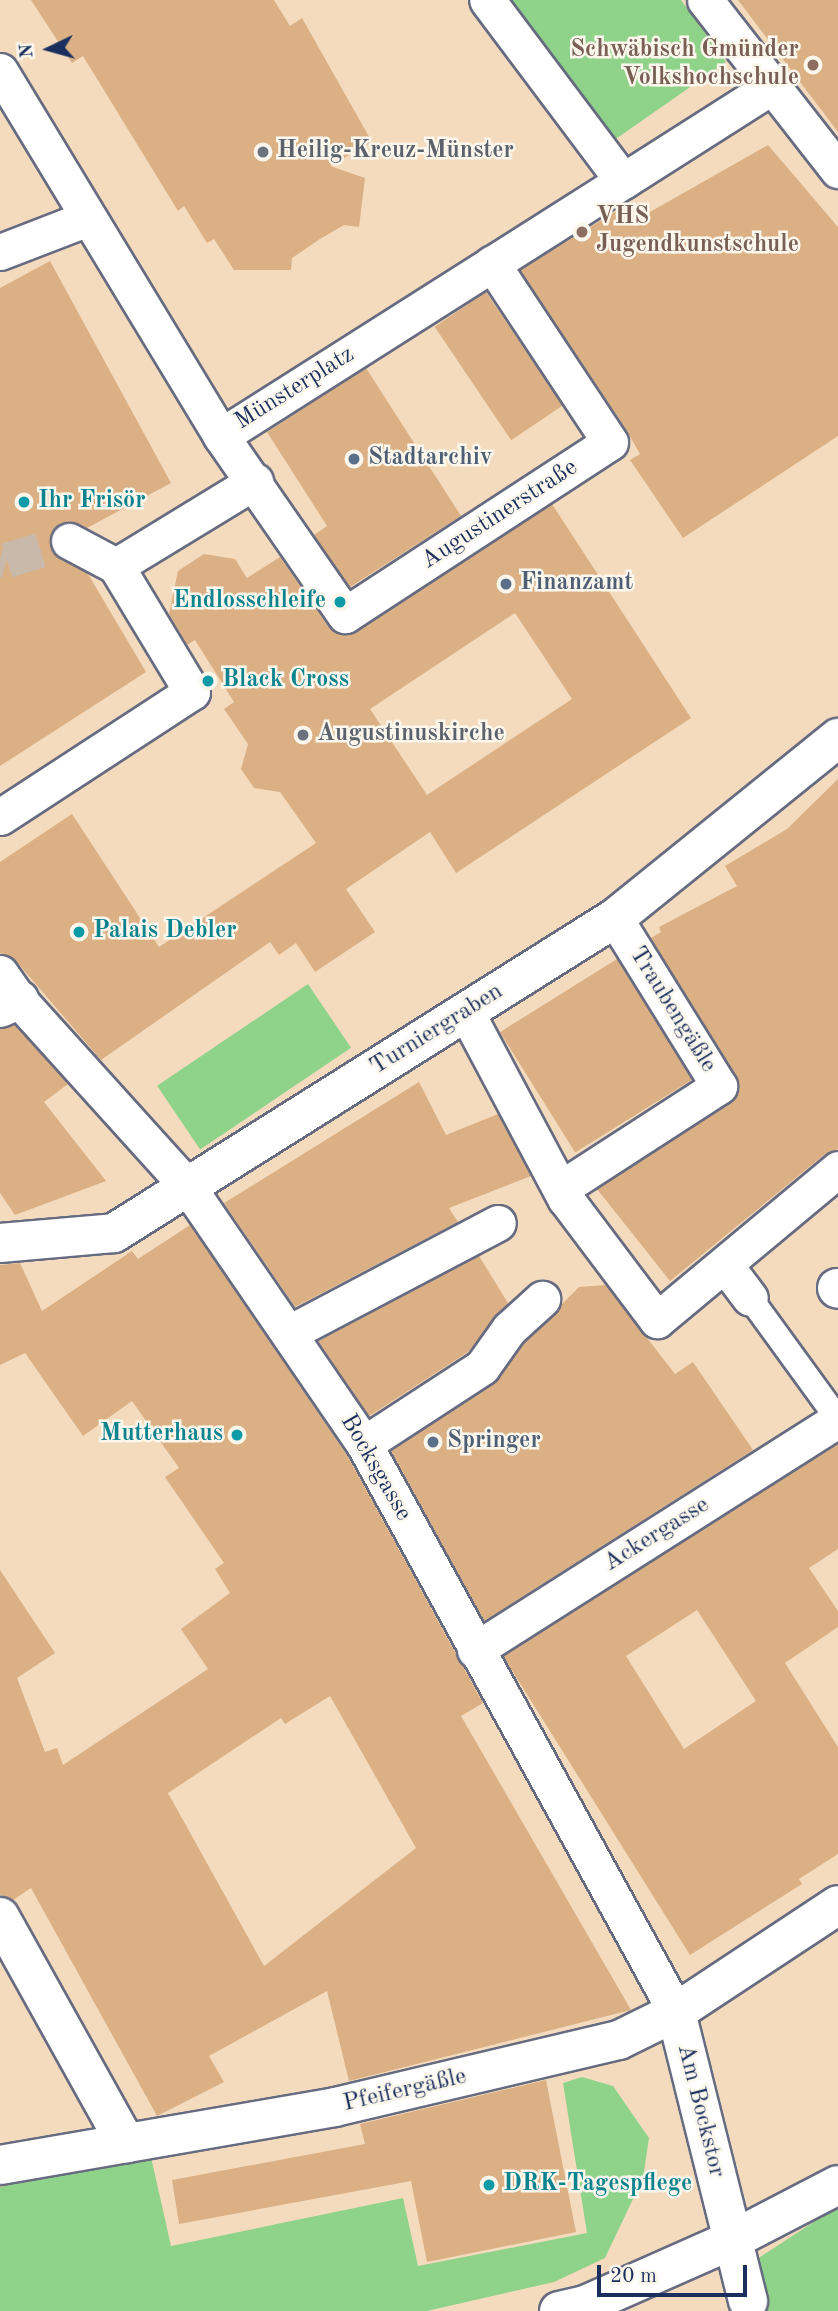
<!DOCTYPE html>
<html>
<head>
<meta charset="utf-8">
<style>
	body { margin:0 }
	#map { position:relative; width:838px; height:2311px; overflow:hidden; background:#f4dbbe; font-family:"Old Standard TT",serif }
	div>[style] { position:absolute }
	[style*='--x'] { left:calc(var(--x)*1px); top:calc(var(--y)*1px); width:calc(var(--w)*1px); rotate:calc(var(--a)*1deg) }
	.green>* { inset:0; background:#8fd28a; transform-origin:0 0 }
	.building>* { inset:0; background:#dab084; transform-origin:0 0 }
	.pedestrian-tunnel>* { height:35px; margin-top:-17.5px; transform-origin:0; background:repeating-linear-gradient(90deg,#c9b9ab 0 35px,transparent 0 53px) }
	.roads { filter:drop-shadow(2px 0 #676b80) drop-shadow(-2px 0 #676b80) drop-shadow(0 2px #676b80) drop-shadow(0 -2px #676b80) }
	.service>* { height:24px; margin:-12px; padding:0 12px; transform-origin:12px; border-radius:12px; background:#fff }
	.pedestrian>* { height:35px; margin:-17.5px; padding:0 17.5px; transform-origin:17.5px; border-radius:17.5px; background:#fff }
	.minor>* { height:38px; margin:-19px; padding:0 19px; transform-origin:19px; border-radius:19px; background:#fff }
	.dots>* { width:19px; height:19px; translate:-50% -50%; box-sizing:border-box; border:4px solid #fbf7ec; border-radius:50% }
	span { translate:-50% -50%; white-space:nowrap; text-align:center; line-height:1.15; -webkit-text-stroke:5px #fbf7ec; paint-order:stroke }
	.education-label { font-size:24px; color:#785e54; font-weight:700 }
	.right { translate:-100% -50%; text-align:right }
	.left { translate:0 -50%; text-align:left }
	.worship-label { font-size:24px; color:#5b616d; font-weight:700 }
	.street-label { font-size:24px; color:#1b2f5e }
	.service-label { font-size:24px; color:#4e5e75; font-weight:700 }
	.culture-label { font-size:24px; color:#0d838f; font-weight:700 }
	.north { position:absolute; left:14px; top:14px; width:70px; height:70px; -webkit-text-stroke:5px #fbf7ec; paint-order:stroke; rotate:265deg; font-size:19px; font-weight:700; line-height:28px; text-align:center; color:#1b2f5e }
	.north::after { content:''; display:block; margin:auto; width:24px; height:32px; background:#1b2f5e; clip-path:polygon(50% 0,100% 100%,50% 72%,0 100%) }
	.scale { position:absolute; left:597px; top:2265px; width:150px; height:32px; box-sizing:border-box; border:4px solid #1b2f5e; border-top:0; padding-left:9px; font-size:21px; line-height:24px; white-space:nowrap; color:#1b2f5e; -webkit-text-stroke:5px #fbf7ec; paint-order:stroke }
</style>
</head>
<body>
<div id="map">
	<div class="green">
		<i style="clip-path:polygon(512px 0,681px 0,726px 62px,610px 143px)"></i>
		<i style="left:308px;top:984px;width:77px;height:182px;rotate:56deg"></i>
		<i style="clip-path:polygon(582px 2077px,613px 2086px,649px 2138px,643px 2178px,605px 2258px,554px 2282px,427px 2311px,0 2311px,0 2187px,151px 2157px,171px 2246px,403px 2198px,418px 2266px,587px 2233px,563px 2083px)"></i>
		<i style="clip-path:polygon(838px 2206px,838px 2311px,735px 2311px,751px 2263px)"></i>
	</div>
	<div class="building">
		<i style="clip-path:polygon(31px 0,274px 0,290px 26px,302px 18px,372px 142px,330px 166px,365px 178px,359px 227px,344px 225px,320px 239px,292px 258px,291px 270px,234px 270px,214px 239px,207px 243px,184px 206px,178px 211px,83px 56px,72px 63px)"></i>
		<i style="clip-path:polygon(738px 0,838px 0,838px 132px)"></i>
		<i style="clip-path:polygon(768px 145px,838px 227px,838px 436px,683px 538px,630px 460px,640px 454px,627px 431px,520px 270px,618px 210px,627px 225px)"></i>
		<i style="clip-path:polygon(50px 261px,171px 483px,87px 528px,68px 521px,52px 531px,52px 552px,88px 574px,146px 672px,0 766px,0 288px)"></i>
		<i style="left:486px;top:292px;width:137px;height:62px;rotate:56deg"></i>
		<i style="clip-path:polygon(366px 368px,461px 516px,350px 587px,314px 535px,327px 526px,267px 432px)"></i>
		<i style="clip-path:polygon(evenodd,552px 504px,691px 718px,456px 873px,430px 832px,346px 889px,375px 932px,315px 972px,296px 943px,279px 955px,270px 942px,101px 1060px,16px 961px,0 953px,0 862px,72px 814px,159px 947px,316px 843px,280px 792px,254px 788px,241px 769px,248px 744px,224px 709px,234px 702px,195px 640px,187px 645px,169px 614px,178px 571px,204px 554px,235px 559px,247px 578px,280px 557px,328px 626px,347px 635px,552px 504px,515px 613px,572px 699px,427px 795px,370px 709px,515px 613px)"></i>
		<i style="clip-path:polygon(838px 779px,838px 1149px,825px 1154px,670px 1281px,597px 1189px,730px 1103px,739px 1085px,651px 938px,661px 932px,659px 927px,737px 886px,725px 866px,787px 829px)"></i>
		<i style="left:617px;top:959px;width:142px;height:138px;rotate:58deg"></i>
		<i style="clip-path:polygon(15px 1025px,68px 1084px,44px 1102px,106px 1181px,15px 1215px,0 1193px,0 1029px)"></i>
		<i style="clip-path:polygon(419px 1082px,446px 1135px,498px 1114px,531px 1176px,449px 1208px,458px 1222px,295px 1307px,224px 1203px)"></i>
		<i style="clip-path:polygon(evenodd,190px 1225px,347px 1455px,483px 1703px,461px 1716px,631px 2010px,349px 2081px,327px 1991px,209px 2056px,224px 2082px,157px 2116px,31px 1888px,13px 1900px,0 1895px,0 1570px,55px 1653px,17px 1678px,45px 1752px,57px 1748px,63px 1765px,208px 1669px,181px 1629px,230px 1593px,215px 1569px,224px 1563px,165px 1477px,179px 1468px,132px 1401px,83px 1436px,25px 1353px,0 1365px,0 1265px,20px 1263px,42px 1311px,132px 1251px,138px 1259px,190px 1225px,330px 1696px,416px 1848px,264px 1966px,168px 1793px,281px 1718px,285px 1724px,330px 1696px)"></i>
		<i style="clip-path:polygon(479px 1256px,508px 1303px,468px 1352px,369px 1416px,318px 1341px)"></i>
		<i style="clip-path:polygon(606px 1285px,675px 1374px,693px 1362px,753px 1450px,484px 1621px,391px 1451px,493px 1384px,524px 1342px,579px 1287px)"></i>
		<i style="clip-path:polygon(evenodd,838px 1444px,838px 1549px,809px 1568px,838px 1611px,838px 1627px,785px 1663px,838px 1747px,838px 1854px,799px 1879px,802px 1884px,690px 1955px,503px 1656px,838px 1444px,697px 1610px,756px 1701px,684px 1749px,626px 1656px,697px 1610px)"></i>
		<i style="clip-path:polygon(546px 2080px,576px 2232px,427px 2262px,411px 2181px,179px 2224px,172px 2180px,365px 2144px,360px 2124px)"></i>
	</div>
	<div class="pedestrian-tunnel">
		<i style="--x:0;--y:558;--w:7;--a:16"></i>
		<i style="--x:7;--y:560;--w:65;--a:-17"></i>
	</div>
	<div class="roads">
		<div class="service">
			<i style="--x:750;--y:1298;--w:150;--a:54"></i>
		</div>
		<div class="pedestrian">
			<i style="--x:705;--y:0;--w:216;--a:52"></i>
			<i style="--x:0;--y:71;--w:427;--a:58.8"></i>
			<i style="--x:221;--y:436;--w:476;--a:-32.4"></i>
			<i style="--x:623;--y:181;--w:226;--a:-126.9"></i>
			<i style="--x:623;--y:181;--w:177;--a:-32.5"></i>
			<i style="--x:0;--y:252;--w:94;--a:-21.1"></i>
			<i style="--x:221;--y:436;--w:218;--a:55.3"></i>
			<i style="--x:345;--y:615;--w:316;--a:-33.1"></i>
			<i style="--x:610;--y:442;--w:214;--a:-123.5"></i>
			<i style="--x:69;--y:541;--w:53;--a:28"></i>
			<i style="--x:0;--y:817;--w:229;--a:-33.1"></i>
			<i style="--x:192;--y:692;--w:147;--a:-121.1"></i>
			<i style="--x:116;--y:566;--w:163;--a:-31.4"></i>
			<i style="--x:0;--y:973;--w:33;--a:55"></i>
			<i style="--x:19;--y:1000;--w:252;--a:47.9"></i>
			<i style="--x:188;--y:1187;--w:311;--a:55.6"></i>
			<i style="--x:364;--y:1444;--w:648;--a:61.22"></i>
			<i style="--x:466;--y:1012;--w:211;--a:62"></i>
			<i style="--x:565;--y:1198;--w:153;--a:53"></i>
			<i style="--x:657;--y:1320;--w:236;--a:-39.8"></i>
			<i style="--x:563;--y:1187;--w:186;--a:-32.9"></i>
			<i style="--x:719;--y:1086;--w:198;--a:-121.8"></i>
			<i style="--x:725;--y:1265;--w:41;--a:52.9"></i>
			<i style="--x:289;--y:1333;--w:236;--a:-27.8"></i>
			<i style="--x:364;--y:1444;--w:141;--a:-33.1"></i>
			<i style="--x:482;--y:1367;--w:47;--a:-54.6"></i>
			<i style="--x:509;--y:1329;--w:45;--a:-42.3"></i>
			<i style="--x:475;--y:1650;--w:428;--a:-32.4"></i>
		</div>
		<div class="minor">
			<i style="--x:0;--y:1008;--w:21;--a:-23"></i>
			<i style="--x:0;--y:1243;--w:114;--a:-5"></i>
			<i style="--x:114;--y:1233;--w:592;--a:-32.16"></i>
			<i style="--x:615;--y:918;--w:287;--a:-38.9"></i>
			<i style="--x:837;--y:1288;--w:1;--a:45"></i>
			<i style="--x:0;--y:1917;--w:259;--a:60.9"></i>
			<i style="--x:676;--y:2012;--w:298;--a:76"></i>
			<i style="--x:0;--y:2165;--w:340;--a:-9.8"></i>
			<i style="--x:335;--y:2107;--w:292;--a:-13.3"></i>
			<i style="--x:619;--y:2040;--w:64;--a:-26.2"></i>
			<i style="--x:676;--y:2012;--w:194;--a:-33.4"></i>
			<i style="--x:559;--y:2311;--w:27;--a:-13"></i>
			<i style="--x:585;--y:2305;--w:161;--a:-23.9"></i>
			<i style="--x:732;--y:2240;--w:119;--a:-27.4"></i>
		</div>
	</div>
	<div class="dots">
		<i style="left:813px;top:65px;background:#8d6e63"></i>
		<i style="left:263px;top:152px;background:#6b7280"></i>
		<i style="left:582px;top:232px;background:#8d6e63"></i>
		<i style="left:354px;top:459px;background:#5c6f8a"></i>
		<i style="left:24px;top:502px;background:#0f9aa8"></i>
		<i style="left:506px;top:584px;background:#5c6f8a"></i>
		<i style="left:340px;top:602px;background:#0f9aa8"></i>
		<i style="left:208px;top:681px;background:#0f9aa8"></i>
		<i style="left:303px;top:735px;background:#6b7280"></i>
		<i style="left:79px;top:932px;background:#0f9aa8"></i>
		<i style="left:237px;top:1435px;background:#0f9aa8"></i>
		<i style="left:433px;top:1442px;background:#5c6f8a"></i>
		<i style="left:489px;top:2185px;background:#0f9aa8"></i>
	</div>
	<div class="education-label">
		<span class="right" style="left:799px;top:65px">Schwäbisch Gmünder<br>Volkshochschule</span>
		<span class="left" style="left:596px;top:232px">VHS<br>Jugendkunstschule</span>
	</div>
	<div class="worship-label">
		<span class="left" style="left:277px;top:152px">Heilig-Kreuz-Münster</span>
		<span class="left" style="left:317px;top:735px">Augustinuskirche</span>
	</div>
	<div class="street-label">
		<span style="left:295px;top:389px;rotate:-32deg">Münsterplatz</span>
		<span style="left:500px;top:515px;rotate:-33deg">Augustinerstraße</span>
		<span style="left:672px;top:1010px;rotate:58deg">Traubengäßle</span>
		<span style="left:437px;top:1030px;rotate:-32deg">Turniergraben</span>
		<span style="left:375px;top:1468px;rotate:60deg">Bocksgasse</span>
		<span style="left:657px;top:1535px;rotate:-32deg">Ackergasse</span>
		<span style="left:405px;top:2091px;rotate:-13deg">Pfeifergäßle</span>
		<span style="left:700px;top:2111px;rotate:76deg">Am Bockstor</span>
	</div>
	<div class="service-label">
		<span class="left" style="left:368px;top:459px">Stadtarchiv</span>
		<span class="left" style="left:520px;top:584px">Finanzamt</span>
		<span class="left" style="left:447px;top:1442px">Springer</span>
	</div>
	<div class="culture-label">
		<span class="left" style="left:38px;top:502px">Ihr Frisör</span>
		<span class="right" style="left:326px;top:602px">Endlosschleife</span>
		<span class="left" style="left:222px;top:681px">Black Cross</span>
		<span class="left" style="left:93px;top:932px">Palais Debler</span>
		<span class="right" style="left:223px;top:1435px">Mutterhaus</span>
		<span class="left" style="left:503px;top:2185px">DRK-Tagespflege</span>
	</div>
	<div class="north">N</div>
	<div class="scale">20 m</div>
</div>
</body>
</html>
